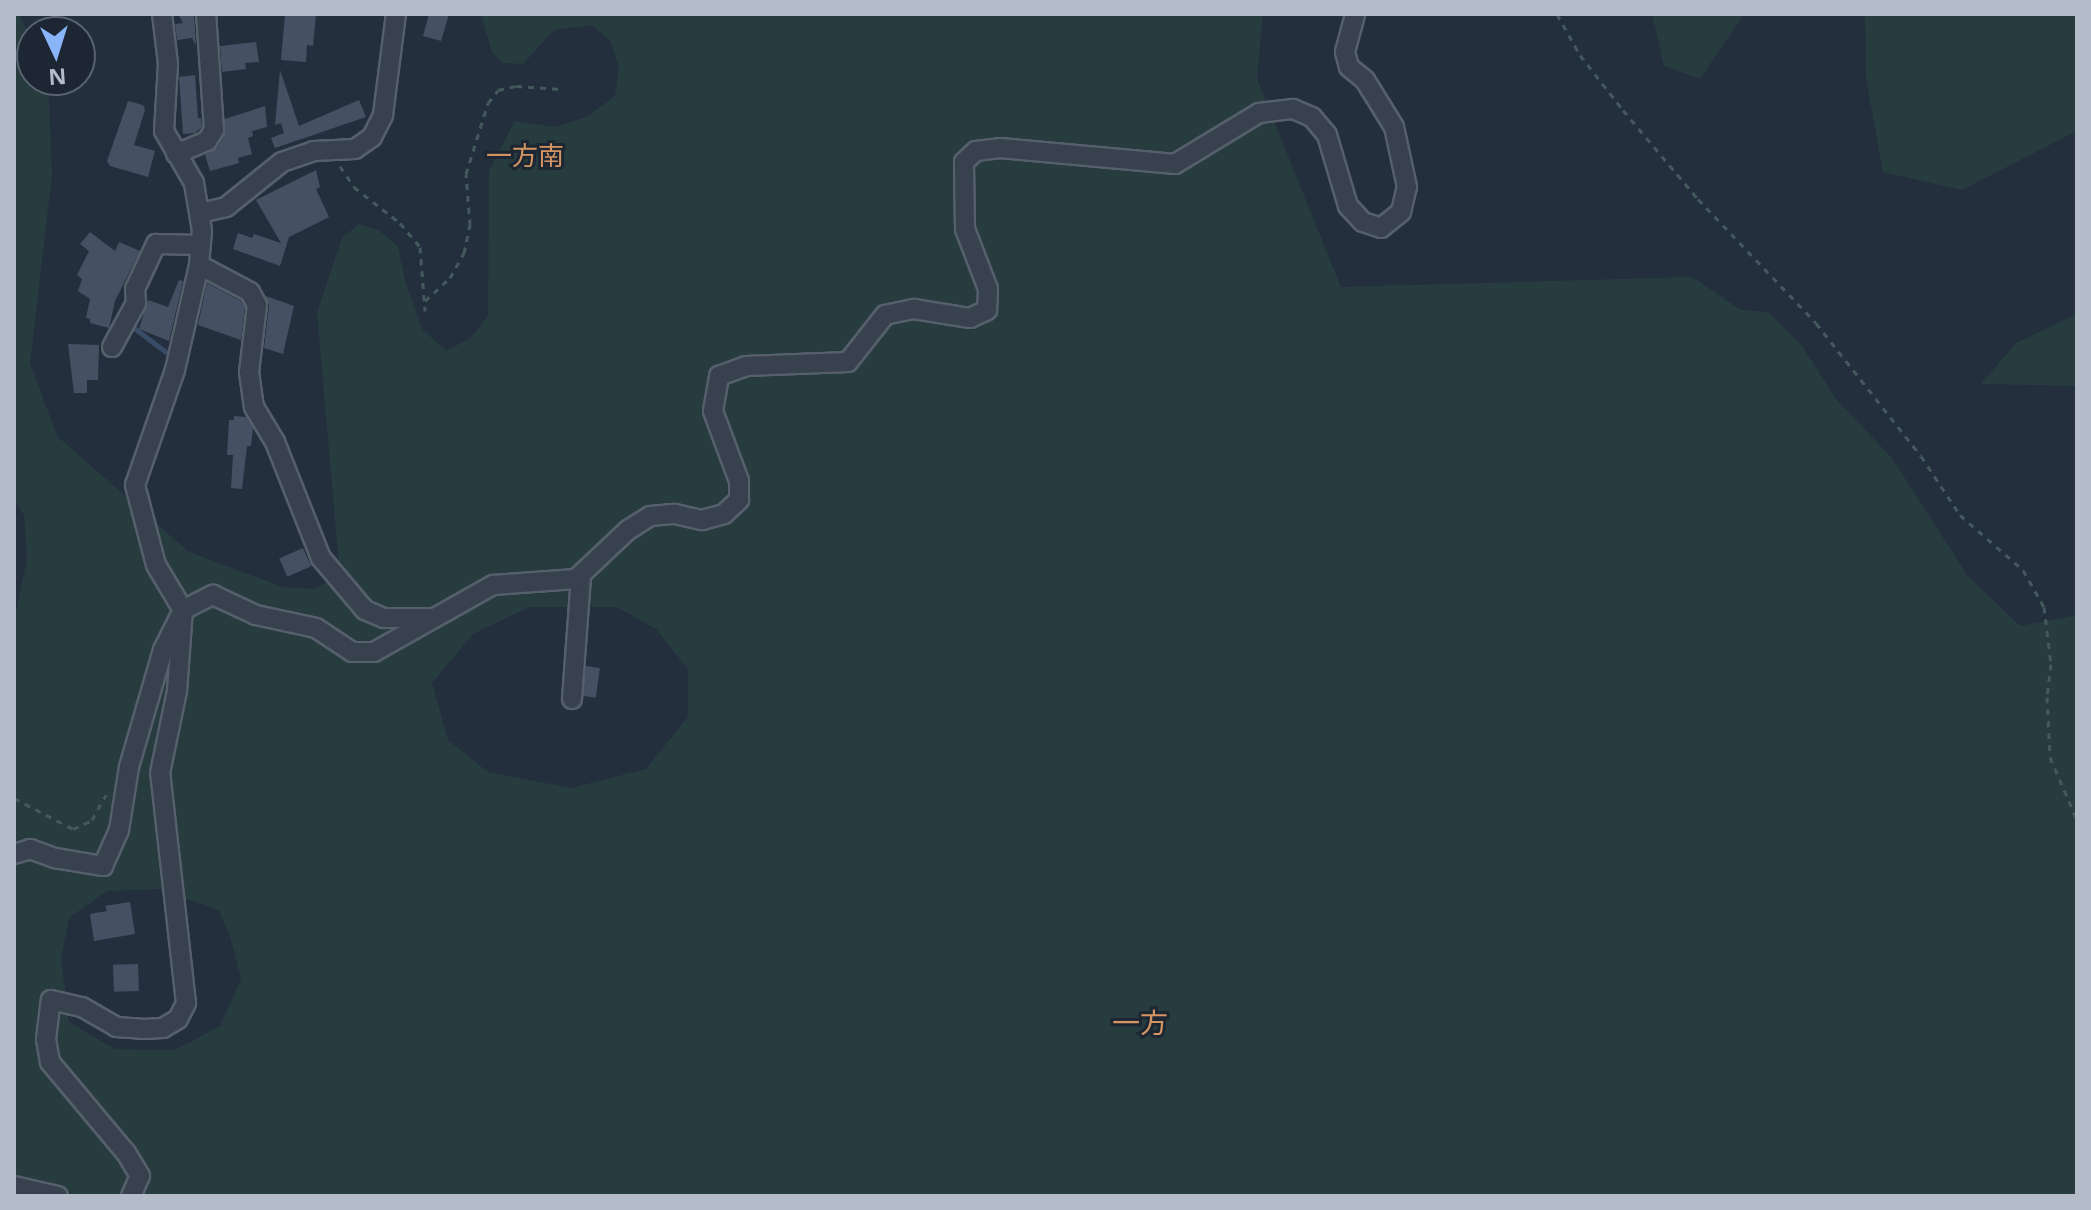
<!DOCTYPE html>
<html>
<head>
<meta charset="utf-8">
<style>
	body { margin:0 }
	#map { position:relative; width:2091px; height:1210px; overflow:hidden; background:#242f3e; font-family:"Open Sans","Noto Sans JP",sans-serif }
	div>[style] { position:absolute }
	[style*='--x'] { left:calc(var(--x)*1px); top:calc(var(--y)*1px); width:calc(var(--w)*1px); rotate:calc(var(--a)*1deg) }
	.green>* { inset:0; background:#263c3f }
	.stream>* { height:5px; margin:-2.5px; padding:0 2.5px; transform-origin:2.5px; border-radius:2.5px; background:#394c67 }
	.building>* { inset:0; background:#455162; transform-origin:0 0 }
	.path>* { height:3px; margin-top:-1.5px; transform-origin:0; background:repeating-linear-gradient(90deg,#44595c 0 6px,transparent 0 12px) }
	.roads { filter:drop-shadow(2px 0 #565f6c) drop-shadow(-2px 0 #565f6c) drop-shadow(0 2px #565f6c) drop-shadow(0 -2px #565f6c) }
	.minor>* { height:18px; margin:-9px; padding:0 9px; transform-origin:9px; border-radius:9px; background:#38414e }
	span { translate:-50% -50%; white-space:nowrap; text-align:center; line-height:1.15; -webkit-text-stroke:6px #1d2633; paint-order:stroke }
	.neighbourhood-label { font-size:26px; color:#d59563 }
	.quarter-label { font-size:28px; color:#d59563 }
	.frame { position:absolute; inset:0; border:16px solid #b4bcc9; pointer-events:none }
	.north { position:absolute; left:16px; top:16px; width:80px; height:80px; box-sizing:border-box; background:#1d2633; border:2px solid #59626f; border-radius:50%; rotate:176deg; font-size:22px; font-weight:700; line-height:32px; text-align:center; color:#b4bcc9 }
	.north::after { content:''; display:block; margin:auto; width:28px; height:36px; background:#8ab4f8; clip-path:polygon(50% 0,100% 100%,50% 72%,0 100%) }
</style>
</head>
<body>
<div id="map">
	<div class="green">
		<i style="clip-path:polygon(evenodd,14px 14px,19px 14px,32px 42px,32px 80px,48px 80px,52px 175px,30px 363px,57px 436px,189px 552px,283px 587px,313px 589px,340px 576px,317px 313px,342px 238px,359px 224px,380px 231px,398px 247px,405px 280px,422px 329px,446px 351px,470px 338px,488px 316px,489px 171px,515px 121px,556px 127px,588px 116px,615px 96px,619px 66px,609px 39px,591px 25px,554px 30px,523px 64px,503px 63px,492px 52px,481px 14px,1263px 14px,1257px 79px,1341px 287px,1692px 277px,1741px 310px,1768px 312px,1802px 346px,1836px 399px,1892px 458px,1967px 575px,2020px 626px,2077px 615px,2077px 1196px,14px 1196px,14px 609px,17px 608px,27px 559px,24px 515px,14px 501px,14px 14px,529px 607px,617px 607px,656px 629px,688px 669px,688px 717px,646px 769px,571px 788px,488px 772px,448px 740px,432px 683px,473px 634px,529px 607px,14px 14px,159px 889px,219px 910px,230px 936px,241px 979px,220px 1026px,175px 1050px,115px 1049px,69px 1022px,61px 958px,69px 918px,107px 891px,159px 889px)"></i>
		<i style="clip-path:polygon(1652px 14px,1744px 14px,1700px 79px,1664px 66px)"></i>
		<i style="clip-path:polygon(1858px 14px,2077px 14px,2077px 131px,1962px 190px,1883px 172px,1866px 79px,1865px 17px)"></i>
		<i style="clip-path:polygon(2077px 314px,2077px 386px,1981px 384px,2016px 343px)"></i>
	</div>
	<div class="stream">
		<i style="--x:130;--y:325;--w:50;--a:36.9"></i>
	</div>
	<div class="building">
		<i style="clip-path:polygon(178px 14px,194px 14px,196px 46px,192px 38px,177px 40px,175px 24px,183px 23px)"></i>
		<i style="clip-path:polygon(285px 14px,316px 14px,313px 46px,307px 45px,306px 62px,281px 60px)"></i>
		<i style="clip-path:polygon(429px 14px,449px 14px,441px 41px,423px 36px)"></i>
		<i style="clip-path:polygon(256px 42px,259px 62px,245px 63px,246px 69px,222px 72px,220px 46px)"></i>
		<i style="clip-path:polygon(280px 70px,299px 126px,359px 100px,366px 117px,275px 148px,271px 138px,284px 133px,281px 123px,275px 125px)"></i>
		<i style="clip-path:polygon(195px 75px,198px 118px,201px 118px,202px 127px,195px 133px,183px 134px,179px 77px)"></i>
		<i style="clip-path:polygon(128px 101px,143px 105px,145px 110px,134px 145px,155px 151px,148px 177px,110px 166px,107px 161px)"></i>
		<i style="clip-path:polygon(265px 106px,267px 127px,252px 131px,253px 136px,248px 138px,252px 154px,238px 158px,239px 163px,210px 171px,205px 155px,217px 148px,224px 136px,225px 119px)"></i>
		<i style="clip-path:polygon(316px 170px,320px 187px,316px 189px,329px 217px,289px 237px,280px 266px,233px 249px,238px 233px,252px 238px,254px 234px,281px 243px,256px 200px)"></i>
		<i style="clip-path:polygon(90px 232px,115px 251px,119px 242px,140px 251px,115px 301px,109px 328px,90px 323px,90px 319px,86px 318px,90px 299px,78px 291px,82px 279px,77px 275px,89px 251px,80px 244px)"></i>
		<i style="clip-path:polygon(179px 280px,183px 281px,169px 341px,139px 329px,148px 300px,168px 307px)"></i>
		<i style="clip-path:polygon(207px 283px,241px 301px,245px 307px,241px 340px,198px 325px)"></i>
		<i style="clip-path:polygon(266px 296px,294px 306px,283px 354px,264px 348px,269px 306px)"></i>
		<i style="clip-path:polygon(68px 344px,99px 345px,98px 380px,87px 380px,87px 393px,74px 393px)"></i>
		<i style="clip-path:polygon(234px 416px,246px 417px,253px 428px,251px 446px,247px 446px,242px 489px,231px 488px,233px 455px,227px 455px,229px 420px,234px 420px)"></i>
		<i style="left:303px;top:548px;width:20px;height:26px;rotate:66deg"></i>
		<i style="left:586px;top:666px;width:14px;height:30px;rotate:8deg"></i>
		<i style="clip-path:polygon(130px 902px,135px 934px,94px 941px,90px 914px,107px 911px,105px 906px)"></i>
		<i style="left:138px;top:964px;width:27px;height:25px;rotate:88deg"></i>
	</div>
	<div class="path">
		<i style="--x:1557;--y:14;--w:47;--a:60.7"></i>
		<i style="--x:1580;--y:55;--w:70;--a:52"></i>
		<i style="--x:1623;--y:110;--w:116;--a:49.9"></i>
		<i style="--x:1698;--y:199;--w:171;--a:46.4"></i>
		<i style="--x:1816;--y:323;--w:169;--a:51.7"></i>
		<i style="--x:1921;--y:456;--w:71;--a:56.5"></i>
		<i style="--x:1960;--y:515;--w:84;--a:41.1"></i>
		<i style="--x:2023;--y:570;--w:43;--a:60.4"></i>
		<i style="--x:2044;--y:607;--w:57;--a:83"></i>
		<i style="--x:2051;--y:664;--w:33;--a:97"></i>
		<i style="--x:2047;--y:697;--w:60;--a:87.1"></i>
		<i style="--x:2050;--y:757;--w:69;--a:66.8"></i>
		<i style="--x:340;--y:166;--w:25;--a:56"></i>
		<i style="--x:354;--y:187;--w:58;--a:38"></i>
		<i style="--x:400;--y:223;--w:31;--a:50"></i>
		<i style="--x:420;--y:247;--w:64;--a:85.5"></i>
		<i style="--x:425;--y:301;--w:34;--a:-43"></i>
		<i style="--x:450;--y:278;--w:29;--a:-61"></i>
		<i style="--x:464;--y:253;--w:29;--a:-78"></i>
		<i style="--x:470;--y:225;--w:51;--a:-94.5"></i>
		<i style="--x:466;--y:174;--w:74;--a:-72.8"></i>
		<i style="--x:488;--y:103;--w:16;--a:-52"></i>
		<i style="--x:498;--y:90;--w:18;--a:-13"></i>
		<i style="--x:516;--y:86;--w:45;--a:3.8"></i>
		<i style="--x:14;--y:798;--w:67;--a:27.7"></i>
		<i style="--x:73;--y:829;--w:21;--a:-25"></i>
		<i style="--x:92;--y:820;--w:29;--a:-61"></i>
	</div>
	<div class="roads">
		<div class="minor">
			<i style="--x:176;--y:154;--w:34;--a:-23"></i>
			<i style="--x:207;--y:141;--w:13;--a:-58"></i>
			<i style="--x:214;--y:130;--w:116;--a:-93.9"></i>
			<i style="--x:200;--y:213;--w:27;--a:-13"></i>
			<i style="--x:226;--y:207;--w:72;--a:-38.8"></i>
			<i style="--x:282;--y:162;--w:34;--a:-19"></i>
			<i style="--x:314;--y:151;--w:41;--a:-2.8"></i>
			<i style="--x:355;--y:149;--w:21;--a:-35"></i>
			<i style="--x:372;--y:137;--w:25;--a:-63"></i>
			<i style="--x:383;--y:115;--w:102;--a:-82.7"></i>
			<i style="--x:199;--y:265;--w:58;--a:27.9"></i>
			<i style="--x:250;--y:292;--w:15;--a:62"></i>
			<i style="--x:257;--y:305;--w:67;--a:96.8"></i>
			<i style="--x:249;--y:372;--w:35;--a:82"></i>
			<i style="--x:254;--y:407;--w:41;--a:59"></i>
			<i style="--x:275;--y:442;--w:125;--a:68.4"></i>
			<i style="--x:321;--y:558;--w:68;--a:49.8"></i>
			<i style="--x:365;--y:610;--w:21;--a:23"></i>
			<i style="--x:384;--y:618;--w:48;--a:0"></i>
			<i style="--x:112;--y:347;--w:50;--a:-61.4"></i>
			<i style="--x:136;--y:303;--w:14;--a:-94"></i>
			<i style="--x:135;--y:289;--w:50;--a:-65"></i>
			<i style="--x:156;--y:244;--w:45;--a:1.3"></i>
			<i style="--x:572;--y:699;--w:124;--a:-85.8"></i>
			<i style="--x:14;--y:854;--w:17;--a:-17"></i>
			<i style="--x:30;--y:849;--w:27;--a:20"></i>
			<i style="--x:55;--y:858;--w:49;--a:9.5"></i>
			<i style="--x:103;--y:866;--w:39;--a:-66"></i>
			<i style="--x:119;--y:830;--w:64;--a:-81"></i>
			<i style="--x:129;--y:767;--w:122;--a:-73.8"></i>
			<i style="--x:163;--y:650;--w:45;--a:-63.4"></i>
			<i style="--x:183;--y:610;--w:34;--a:-27"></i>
			<i style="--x:213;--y:595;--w:47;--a:24.9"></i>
			<i style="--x:256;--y:615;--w:61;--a:12.2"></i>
			<i style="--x:316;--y:628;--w:43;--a:33.7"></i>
			<i style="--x:352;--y:652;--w:22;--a:0"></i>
			<i style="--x:374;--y:652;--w:137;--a:-29.4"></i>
			<i style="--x:493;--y:585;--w:83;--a:-4.1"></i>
			<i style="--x:576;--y:579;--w:71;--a:-43.3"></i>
			<i style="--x:628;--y:530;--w:26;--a:-32"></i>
			<i style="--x:650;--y:516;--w:25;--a:-5"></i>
			<i style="--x:675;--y:514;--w:28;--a:13"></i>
			<i style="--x:702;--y:520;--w:23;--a:-15"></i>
			<i style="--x:724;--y:514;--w:21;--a:-43"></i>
			<i style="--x:739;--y:500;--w:19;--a:-90"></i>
			<i style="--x:739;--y:481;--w:75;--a:-110.4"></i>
			<i style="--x:713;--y:411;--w:36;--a:-80"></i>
			<i style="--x:719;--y:376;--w:29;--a:-20"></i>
			<i style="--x:746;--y:366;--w:102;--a:-2.2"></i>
			<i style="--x:848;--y:362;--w:60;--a:-51.8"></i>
			<i style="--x:885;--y:315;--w:30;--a:-12"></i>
			<i style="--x:914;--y:309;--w:57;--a:9.1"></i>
			<i style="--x:970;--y:318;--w:19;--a:-25"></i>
			<i style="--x:987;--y:310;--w:21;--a:-87"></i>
			<i style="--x:988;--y:289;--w:64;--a:-111"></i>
			<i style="--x:965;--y:229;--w:67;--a:-90.9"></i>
			<i style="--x:964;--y:162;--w:16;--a:-43"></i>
			<i style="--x:976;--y:151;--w:24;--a:-7"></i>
			<i style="--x:1000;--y:148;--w:176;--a:5.2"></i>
			<i style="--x:1175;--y:164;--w:98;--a:-31.3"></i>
			<i style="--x:1259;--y:113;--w:34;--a:-7"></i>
			<i style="--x:1293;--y:109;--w:21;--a:23"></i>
			<i style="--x:1312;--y:117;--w:23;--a:50"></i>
			<i style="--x:1327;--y:135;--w:74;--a:73.5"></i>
			<i style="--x:1348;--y:206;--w:22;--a:47"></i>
			<i style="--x:1363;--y:222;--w:19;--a:18"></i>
			<i style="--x:1381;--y:228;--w:26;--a:-39"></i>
			<i style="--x:1401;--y:212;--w:26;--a:-77"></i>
			<i style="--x:1407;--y:187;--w:61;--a:-102.2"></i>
			<i style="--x:1394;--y:127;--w:55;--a:-121.7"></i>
			<i style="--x:1365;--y:80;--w:21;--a:-141"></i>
			<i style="--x:1349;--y:67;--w:16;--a:-105"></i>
			<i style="--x:1345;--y:52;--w:39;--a:-75"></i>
			<i style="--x:14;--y:1186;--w:45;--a:12.8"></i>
			<i style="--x:131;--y:1196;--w:22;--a:-66"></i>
			<i style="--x:140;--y:1176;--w:27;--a:-121"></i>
			<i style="--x:126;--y:1153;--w:119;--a:-129.9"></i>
			<i style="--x:50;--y:1062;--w:23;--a:-100"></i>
			<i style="--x:46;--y:1039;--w:39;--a:-83"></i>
			<i style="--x:51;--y:1000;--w:32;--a:13"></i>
			<i style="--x:82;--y:1007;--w:39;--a:30"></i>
			<i style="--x:116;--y:1027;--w:26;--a:4"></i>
			<i style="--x:142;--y:1029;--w:21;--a:-3"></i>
			<i style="--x:163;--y:1028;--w:17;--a:-31"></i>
			<i style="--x:178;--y:1019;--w:18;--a:-63"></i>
			<i style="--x:186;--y:1003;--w:231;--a:-96.4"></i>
			<i style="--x:160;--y:773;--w:84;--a:-78.3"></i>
			<i style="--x:177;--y:691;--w:81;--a:-85.8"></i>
			<i style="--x:183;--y:610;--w:52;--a:-121"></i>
			<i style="--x:156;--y:565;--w:83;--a:-104.7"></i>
			<i style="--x:135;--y:485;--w:122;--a:-70.8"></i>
			<i style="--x:175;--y:370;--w:108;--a:-77.1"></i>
			<i style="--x:199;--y:265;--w:34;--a:-85"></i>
			<i style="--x:202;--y:231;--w:49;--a:-99.5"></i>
			<i style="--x:194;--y:183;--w:60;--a:-120"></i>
			<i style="--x:164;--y:131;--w:67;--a:-86.6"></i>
			<i style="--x:168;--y:64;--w:50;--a:-96.8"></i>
		</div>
	</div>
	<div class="neighbourhood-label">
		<span style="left:525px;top:156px">一方南</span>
	</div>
	<div class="quarter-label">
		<span style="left:1140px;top:1022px">一方</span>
	</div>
	<div class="frame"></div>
	<div class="north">N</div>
</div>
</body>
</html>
